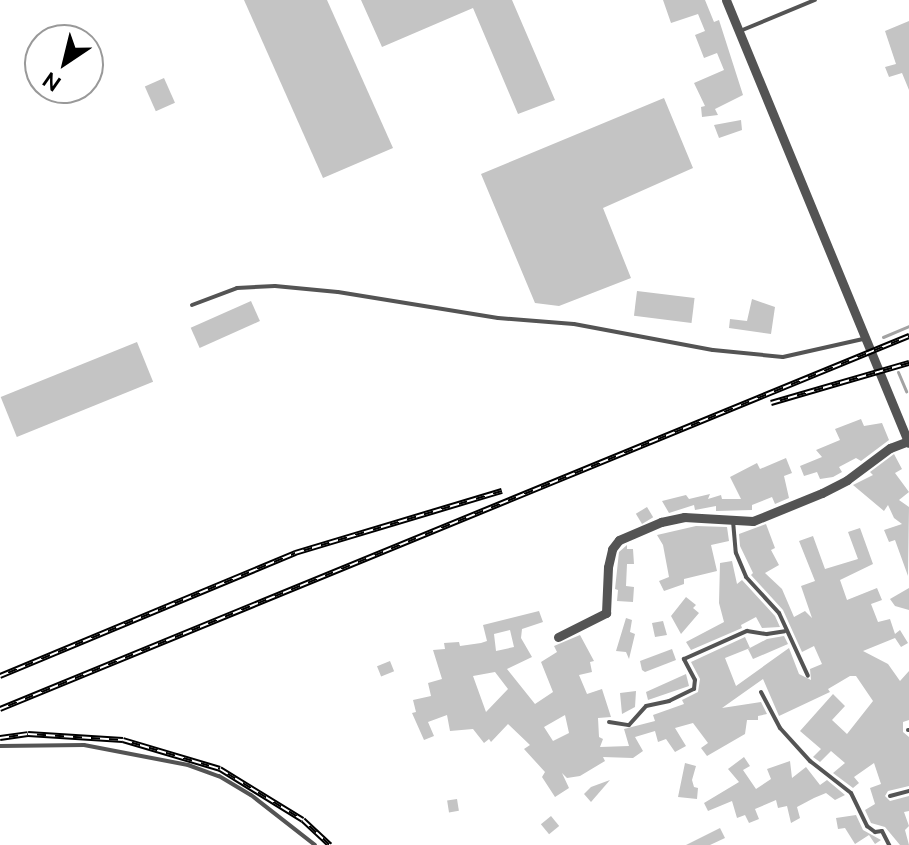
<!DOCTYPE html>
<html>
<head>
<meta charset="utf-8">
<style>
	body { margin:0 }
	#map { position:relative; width:909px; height:845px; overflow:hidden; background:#fff; font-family:Ubuntu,sans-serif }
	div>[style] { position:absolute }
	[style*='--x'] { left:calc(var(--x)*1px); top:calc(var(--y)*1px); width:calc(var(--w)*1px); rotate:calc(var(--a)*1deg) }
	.stream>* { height:3px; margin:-1.5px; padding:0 1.5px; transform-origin:1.5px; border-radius:1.5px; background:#a2a2a2 }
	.building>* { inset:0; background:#c4c4c4; transform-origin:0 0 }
	.service>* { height:4px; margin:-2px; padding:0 2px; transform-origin:2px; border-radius:2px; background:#545454 }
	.minor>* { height:9px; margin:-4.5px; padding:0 4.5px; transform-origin:4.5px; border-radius:4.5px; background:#545454 }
	.rail>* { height:6px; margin-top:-3px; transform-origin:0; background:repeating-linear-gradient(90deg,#fff 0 9px,#000 0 18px); box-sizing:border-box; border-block:2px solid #000 }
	span { translate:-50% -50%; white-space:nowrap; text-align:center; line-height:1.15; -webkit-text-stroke:7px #fff; paint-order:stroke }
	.north { position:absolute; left:24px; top:24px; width:80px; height:80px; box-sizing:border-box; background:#fff; border:2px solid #999; border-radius:50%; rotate:215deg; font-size:22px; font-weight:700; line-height:32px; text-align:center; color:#000 }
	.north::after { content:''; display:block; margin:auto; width:28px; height:36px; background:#000; clip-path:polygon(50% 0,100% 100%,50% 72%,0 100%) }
</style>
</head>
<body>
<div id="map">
	<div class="stream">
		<i style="--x:883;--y:337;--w:28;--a:-23"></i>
		<i style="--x:898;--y:372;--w:21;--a:67"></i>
	</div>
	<div class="building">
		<i style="clip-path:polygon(244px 0,327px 0,393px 148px,323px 178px)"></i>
		<i style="clip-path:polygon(361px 0,512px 0,555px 100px,518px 114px,473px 8px,382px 47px)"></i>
		<i style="clip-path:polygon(663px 0,705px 0,714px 22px,719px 20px,743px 95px,715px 109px,718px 115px,702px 117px,701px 107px,705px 106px,694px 83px,724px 70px,717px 53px,704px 58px,695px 35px,705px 31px,698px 14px,671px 23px)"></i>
		<i style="clip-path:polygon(909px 21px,909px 90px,902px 73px,889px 77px,885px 67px,896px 64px,885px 31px)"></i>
		<i style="left:164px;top:78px;width:27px;height:21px;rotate:66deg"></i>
		<i style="clip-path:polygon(664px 98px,693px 168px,603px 208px,631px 278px,559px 306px,535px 303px,481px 174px)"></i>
		<i style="clip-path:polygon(741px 120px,742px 130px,719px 138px,714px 125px)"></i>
		<i style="left:637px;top:291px;width:58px;height:25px;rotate:7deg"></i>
		<i style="clip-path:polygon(752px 299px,775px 307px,771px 334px,729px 328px,730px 319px,747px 321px)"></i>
		<i style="left:251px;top:301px;width:22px;height:66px;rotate:66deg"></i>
		<i style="left:137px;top:342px;width:43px;height:147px;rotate:68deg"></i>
		<i style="clip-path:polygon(861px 419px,864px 426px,882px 423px,889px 440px,861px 461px,856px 458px,839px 467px,842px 472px,833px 477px,820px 479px,817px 472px,804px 476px,800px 466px,822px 457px,816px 450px,840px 440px,835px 429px)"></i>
		<i style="clip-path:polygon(894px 454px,902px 469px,895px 473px,909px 492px,899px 500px,909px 507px,908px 576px,895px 540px,889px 542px,884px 530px,902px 524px,894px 518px,888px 505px,884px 511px,853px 485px,873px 475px,870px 472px)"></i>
		<i style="clip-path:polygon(786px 458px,792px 473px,784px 476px,789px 498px,775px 504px,772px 497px,752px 505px,752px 510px,716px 511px,716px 506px,695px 510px,694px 505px,669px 513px,662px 501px,686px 495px,689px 499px,710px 494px,708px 499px,721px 495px,722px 499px,741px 499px,730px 477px,757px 463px,760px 469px)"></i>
		<i style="left:647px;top:507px;width:12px;height:13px;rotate:59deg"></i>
		<i style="clip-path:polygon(evenodd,766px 524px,775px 548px,771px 550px,779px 565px,765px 573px,782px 589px,794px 617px,805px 611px,812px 618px,801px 586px,815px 581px,799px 541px,813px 536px,825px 569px,858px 559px,848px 532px,860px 528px,873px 564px,840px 580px,847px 600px,877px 588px,882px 600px,871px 604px,878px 622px,890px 619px,895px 634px,900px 630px,908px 643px,901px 647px,895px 638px,863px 651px,888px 664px,900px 681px,909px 671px,909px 720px,903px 722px,903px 732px,909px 737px,909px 786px,888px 791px,885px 796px,890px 801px,909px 796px,909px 811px,904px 812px,909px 826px,905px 830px,909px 845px,900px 845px,885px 827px,871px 823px,865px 810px,875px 804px,870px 788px,881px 784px,874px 763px,854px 777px,859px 783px,853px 788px,833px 773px,845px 763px,831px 751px,820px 762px,813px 757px,821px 749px,800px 731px,833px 694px,845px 706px,832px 720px,847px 734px,873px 701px,856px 676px,850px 676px,828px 689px,830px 692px,779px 716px,763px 679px,722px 708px,761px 702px,767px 714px,758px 716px,758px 720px,747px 720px,745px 734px,707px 756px,701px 748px,708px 743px,693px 723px,675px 728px,686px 746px,675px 752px,666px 739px,658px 742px,655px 731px,635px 737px,643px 751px,633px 758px,603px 757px,605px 761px,580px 776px,567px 778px,562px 773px,569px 788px,555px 797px,542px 777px,545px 772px,524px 749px,530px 745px,508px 724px,491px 742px,489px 739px,484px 743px,473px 729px,450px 731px,447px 715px,428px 722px,434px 736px,424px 740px,412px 713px,416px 712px,413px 700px,431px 696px,428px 683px,442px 679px,433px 650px,445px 649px,444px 643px,459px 642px,460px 646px,481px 643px,487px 641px,483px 625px,539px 611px,543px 622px,522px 629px,521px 638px,532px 657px,507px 669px,535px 704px,553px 692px,541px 662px,557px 652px,554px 646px,580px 635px,594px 661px,590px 662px,592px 672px,579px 675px,587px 694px,602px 689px,611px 717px,598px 718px,599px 737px,603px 739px,600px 747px,629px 746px,624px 729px,655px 721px,653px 715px,684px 704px,682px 700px,698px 692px,700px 679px,691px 662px,745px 637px,750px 648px,725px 658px,736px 686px,789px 648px,799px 674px,811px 680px,810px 669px,822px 664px,814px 646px,802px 652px,783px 610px,751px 575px,753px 573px,740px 546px,739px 534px,766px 524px,510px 630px,514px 647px,496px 651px,494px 634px,510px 630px,766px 524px,495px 672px,508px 689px,486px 712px,473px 676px,495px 672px,766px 524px,565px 715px,569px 733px,553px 741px,544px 727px,565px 715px)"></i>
		<i style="clip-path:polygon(696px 526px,727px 527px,729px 541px,711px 545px,717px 571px,684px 579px,684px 584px,664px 591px,659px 581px,669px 577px,663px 545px,657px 535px)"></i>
		<i style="clip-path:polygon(627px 545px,627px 549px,633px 549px,634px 564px,627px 564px,626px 586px,634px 587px,633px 602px,617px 601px,618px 590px,615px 589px,619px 552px)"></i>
		<i style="clip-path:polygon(732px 561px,737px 584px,742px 580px,775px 616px,780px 627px,762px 628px,756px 617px,741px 625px,742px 628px,691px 650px,686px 642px,724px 622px,719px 603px,720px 563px)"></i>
		<i style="clip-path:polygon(909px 588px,909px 610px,895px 606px,890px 599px)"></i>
		<i style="clip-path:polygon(686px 597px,696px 605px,693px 608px,699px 613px,681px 634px,671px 616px)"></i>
		<i style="clip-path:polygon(626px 618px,632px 620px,630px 632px,635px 634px,629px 659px,626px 652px,616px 651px)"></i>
		<i style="clip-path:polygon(663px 621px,667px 635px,655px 637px,652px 623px)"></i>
		<i style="clip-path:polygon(784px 636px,788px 644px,753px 659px,748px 649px,767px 639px)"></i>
		<i style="clip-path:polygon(672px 649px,676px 660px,645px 672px,642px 670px,640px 661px)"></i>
		<i style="left:390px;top:661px;width:11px;height:14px;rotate:68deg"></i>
		<i style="clip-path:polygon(686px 674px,689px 686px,648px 700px,646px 692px)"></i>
		<i style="clip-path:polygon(636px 691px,635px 707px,622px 714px,620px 693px)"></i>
		<i style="clip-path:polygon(744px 757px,750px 766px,743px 770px,756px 789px,771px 779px,767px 769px,790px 761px,792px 778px,806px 767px,820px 785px,827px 780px,845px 795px,835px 800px,826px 793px,814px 798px,797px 807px,800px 818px,791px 823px,787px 806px,778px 808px,776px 800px,755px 809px,759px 819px,749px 823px,745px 815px,737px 818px,732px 801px,708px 811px,704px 803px,739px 782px,728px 769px)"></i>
		<i style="clip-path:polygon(685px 763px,696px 766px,692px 780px,694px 787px,698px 788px,697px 799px,678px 797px)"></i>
		<i style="clip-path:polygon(610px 780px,591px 802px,584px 794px,591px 787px)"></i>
		<i style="left:457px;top:799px;width:12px;height:10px;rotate:81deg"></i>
		<i style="clip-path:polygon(856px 815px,863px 830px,881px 840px,875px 844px,869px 835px,855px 844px,845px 828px,838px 829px,836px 818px)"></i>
		<i style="left:551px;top:816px;width:13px;height:13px;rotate:51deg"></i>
		<i style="clip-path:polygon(720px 828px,725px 838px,710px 845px,686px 845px)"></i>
	</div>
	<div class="service">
		<i style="--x:740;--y:31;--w:81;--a:-22.5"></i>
		<i style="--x:192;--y:305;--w:48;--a:-20.7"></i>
		<i style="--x:237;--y:288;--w:38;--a:-3"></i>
		<i style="--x:275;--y:286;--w:63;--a:5.4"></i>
		<i style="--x:338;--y:292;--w:162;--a:9.2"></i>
		<i style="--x:498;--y:318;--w:76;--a:4.5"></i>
		<i style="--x:574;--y:324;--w:141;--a:10.6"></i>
		<i style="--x:713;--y:350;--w:70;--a:5.7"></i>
		<i style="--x:783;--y:357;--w:82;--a:-12.7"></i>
		<i style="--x:733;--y:521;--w:32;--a:85"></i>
		<i style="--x:736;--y:553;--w:26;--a:67"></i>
		<i style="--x:746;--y:577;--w:49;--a:47.5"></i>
		<i style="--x:779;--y:613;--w:69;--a:65.3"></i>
		<i style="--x:761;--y:692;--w:41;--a:62.2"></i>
		<i style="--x:780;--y:728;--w:45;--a:47.7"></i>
		<i style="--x:810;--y:761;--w:52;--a:38"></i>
		<i style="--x:851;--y:793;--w:37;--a:64"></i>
		<i style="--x:867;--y:826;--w:10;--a:37"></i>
		<i style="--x:875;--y:832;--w:7;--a:-8"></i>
		<i style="--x:882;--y:831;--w:16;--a:63"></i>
		<i style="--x:609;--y:722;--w:20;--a:9"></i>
		<i style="--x:629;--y:725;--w:25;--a:-48"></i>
		<i style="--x:646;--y:706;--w:24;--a:-12"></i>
		<i style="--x:669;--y:701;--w:28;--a:-26"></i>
		<i style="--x:694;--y:689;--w:9;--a:-84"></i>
		<i style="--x:695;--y:680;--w:24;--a:-118"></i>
		<i style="--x:684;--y:659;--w:69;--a:-24"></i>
		<i style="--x:747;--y:631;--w:20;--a:9"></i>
		<i style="--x:767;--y:634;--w:18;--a:-9"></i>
		<i style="--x:908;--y:730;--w:1;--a:0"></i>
		<i style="--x:0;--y:746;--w:84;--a:-0.7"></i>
		<i style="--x:84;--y:745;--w:106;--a:10.9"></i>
		<i style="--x:188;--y:765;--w:33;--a:20"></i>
		<i style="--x:219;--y:776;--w:37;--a:31"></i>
		<i style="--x:251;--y:795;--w:81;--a:38"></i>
		<i style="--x:890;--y:796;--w:20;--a:-15"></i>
	</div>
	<div class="minor">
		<i style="--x:726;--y:0;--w:479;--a:67.6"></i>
		<i style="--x:558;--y:637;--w:54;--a:-26.6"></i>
		<i style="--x:606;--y:613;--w:46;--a:-87.5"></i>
		<i style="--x:608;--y:567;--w:18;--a:-77"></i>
		<i style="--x:612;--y:549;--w:11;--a:-52"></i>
		<i style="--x:619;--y:540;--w:46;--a:-23.2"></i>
		<i style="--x:661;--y:522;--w:24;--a:-12"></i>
		<i style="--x:684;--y:517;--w:69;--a:3.3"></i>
		<i style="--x:753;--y:521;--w:74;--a:-22.1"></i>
		<i style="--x:822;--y:493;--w:28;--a:-27"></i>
		<i style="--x:847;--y:480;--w:54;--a:-36.7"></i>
		<i style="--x:890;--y:448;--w:19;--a:-21"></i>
	</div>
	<div class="rail">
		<i style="--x:771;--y:403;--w:144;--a:-16.2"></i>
		<i style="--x:0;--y:676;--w:320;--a:-22.6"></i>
		<i style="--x:295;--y:553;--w:216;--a:-16.7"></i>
		<i style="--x:0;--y:709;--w:983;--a:-22.31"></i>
		<i style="--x:0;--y:738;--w:28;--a:-8"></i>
		<i style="--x:28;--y:734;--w:95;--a:3.6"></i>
		<i style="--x:123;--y:740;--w:101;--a:16.6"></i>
		<i style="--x:220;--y:769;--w:97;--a:31.6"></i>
		<i style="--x:303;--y:820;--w:37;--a:43"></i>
	</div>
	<div class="north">N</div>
</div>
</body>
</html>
